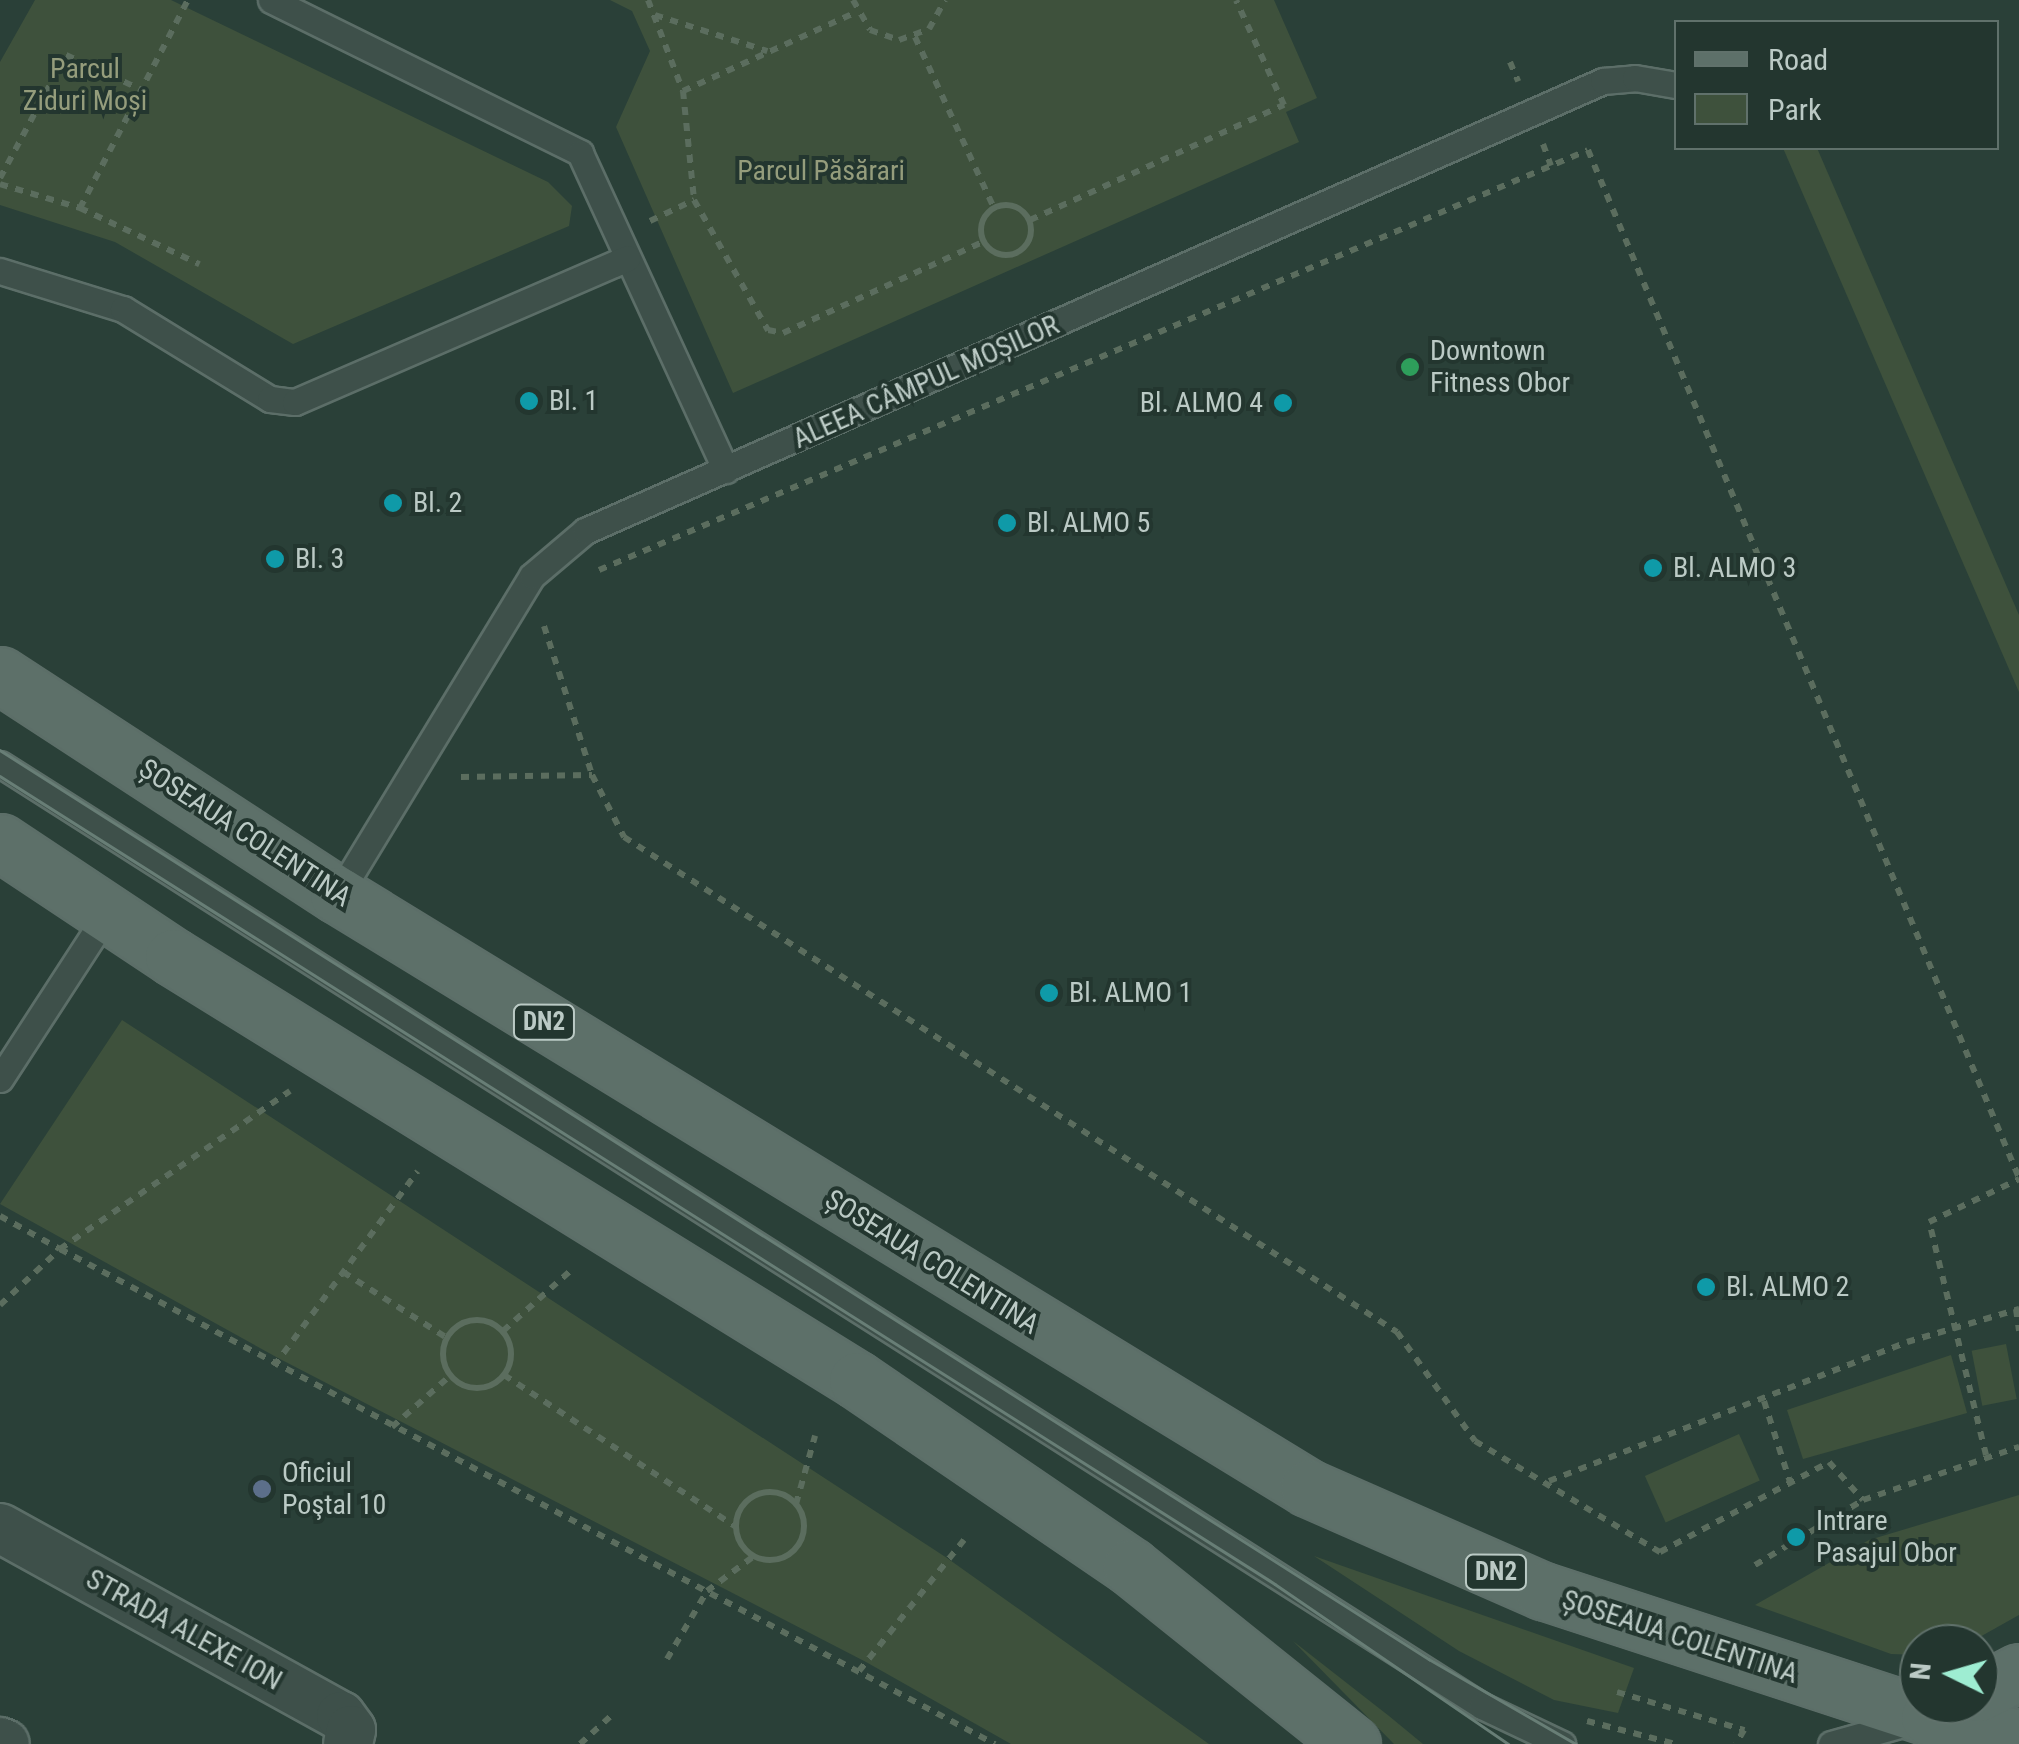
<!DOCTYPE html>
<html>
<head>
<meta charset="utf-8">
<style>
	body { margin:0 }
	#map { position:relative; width:2019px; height:1744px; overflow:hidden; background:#2a4038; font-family:"Roboto Condensed",sans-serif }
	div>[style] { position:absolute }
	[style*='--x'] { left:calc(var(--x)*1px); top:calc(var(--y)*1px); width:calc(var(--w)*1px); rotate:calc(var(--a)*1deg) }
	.green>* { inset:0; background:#3e513c; transform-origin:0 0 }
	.path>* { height:6px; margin-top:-3px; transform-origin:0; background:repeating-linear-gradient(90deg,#5b6d5e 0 8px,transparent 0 16px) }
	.path>.ring { margin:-3px; padding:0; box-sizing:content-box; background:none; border:6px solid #5b6d5e; border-radius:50% }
	.roads { filter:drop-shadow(2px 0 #5c6e68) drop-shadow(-2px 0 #5c6e68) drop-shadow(0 2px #5c6e68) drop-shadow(0 -2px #5c6e68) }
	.service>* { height:25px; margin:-12.5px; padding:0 12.5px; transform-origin:12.5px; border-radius:12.5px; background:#3e504a }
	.minor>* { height:48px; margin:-24px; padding:0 24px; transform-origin:24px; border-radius:24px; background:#3e504a }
	.primary>* { height:55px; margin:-27.5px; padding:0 27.5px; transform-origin:27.5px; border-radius:27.5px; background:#5d7069 }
	.tram>* { height:2.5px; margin:-1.25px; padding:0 1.25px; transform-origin:1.25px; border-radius:1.25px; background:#687e76 }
	.dots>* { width:28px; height:28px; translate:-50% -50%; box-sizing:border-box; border:5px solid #23362f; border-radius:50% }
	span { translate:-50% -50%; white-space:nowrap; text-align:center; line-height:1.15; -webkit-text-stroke:8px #23362f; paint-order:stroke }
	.shield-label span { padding:2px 8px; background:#23362f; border:2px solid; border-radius:8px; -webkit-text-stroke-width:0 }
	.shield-label { font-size:25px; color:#bbcac5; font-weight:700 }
	.park-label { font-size:28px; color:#959d7c }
	.poi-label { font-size:28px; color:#bbcac5 }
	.left { translate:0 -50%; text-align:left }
	.right { translate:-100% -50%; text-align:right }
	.street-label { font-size:28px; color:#bbcac5 }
	.legend { position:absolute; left:1674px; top:20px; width:325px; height:130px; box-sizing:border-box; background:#23362f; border:2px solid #60716b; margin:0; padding:12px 18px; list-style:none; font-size:30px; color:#bbcac5 }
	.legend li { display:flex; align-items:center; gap:20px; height:50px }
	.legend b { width:50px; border:2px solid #60716b }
	.north { position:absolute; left:1899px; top:1624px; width:100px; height:100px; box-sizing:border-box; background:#23362f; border:2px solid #60716b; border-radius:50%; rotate:275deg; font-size:28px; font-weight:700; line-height:40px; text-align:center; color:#bbcac5 }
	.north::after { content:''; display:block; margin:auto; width:35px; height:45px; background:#9eedd2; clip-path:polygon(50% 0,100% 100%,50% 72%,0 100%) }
</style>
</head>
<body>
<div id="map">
	<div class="green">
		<i style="clip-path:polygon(35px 0,171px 0,548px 182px,572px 206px,569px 226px,293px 344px,115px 242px,0 205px,0 62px)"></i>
		<i style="clip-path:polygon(610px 0,1274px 0,1317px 98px,1286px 112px,1299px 142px,733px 393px,616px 127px,650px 51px,632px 11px)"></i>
		<i style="clip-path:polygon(1783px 148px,1817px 148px,2019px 615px,2019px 692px)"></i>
		<i style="clip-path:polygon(122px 1020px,947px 1558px,1209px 1744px,1011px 1744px,866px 1662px,278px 1358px,0 1204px)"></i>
		<i style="left:2006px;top:1344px;width:56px;height:35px;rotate:79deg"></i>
		<i style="clip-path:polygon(1951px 1355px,1967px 1413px,1803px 1459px,1787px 1410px)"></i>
		<i style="left:1739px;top:1434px;width:51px;height:103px;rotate:66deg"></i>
		<i style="clip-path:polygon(2019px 1495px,2019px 1615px,1969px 1643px,1919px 1644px,1919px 1655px,1891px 1654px,1755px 1605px,1869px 1540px)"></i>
		<i style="clip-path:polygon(1314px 1556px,1634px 1668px,1618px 1713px,1554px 1700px,1459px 1651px)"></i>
		<i style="clip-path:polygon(1293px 1641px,1389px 1716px,1423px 1744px,1394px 1744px)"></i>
	</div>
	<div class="path">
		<i style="--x:648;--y:0;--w:97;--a:69"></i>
		<i style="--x:683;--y:91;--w:110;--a:84.2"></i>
		<i style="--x:694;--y:200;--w:150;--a:60.4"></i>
		<i style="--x:768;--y:330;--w:15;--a:11"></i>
		<i style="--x:783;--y:333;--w:220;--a:-24.5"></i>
		<i style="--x:853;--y:0;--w:34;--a:60"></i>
		<i style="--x:870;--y:30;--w:31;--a:19"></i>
		<i style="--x:899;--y:40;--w:32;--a:-20"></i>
		<i style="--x:929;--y:29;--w:33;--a:-61"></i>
		<i style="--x:655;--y:15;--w:118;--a:17.8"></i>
		<i style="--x:915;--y:37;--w:188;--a:65.2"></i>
		<i style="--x:1510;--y:62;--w:21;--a:67"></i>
		<i style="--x:683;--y:91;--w:190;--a:-24.5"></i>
		<i style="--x:1543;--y:144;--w:23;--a:70"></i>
		<i style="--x:0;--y:178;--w:140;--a:-61.8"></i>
		<i style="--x:66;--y:55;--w:84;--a:24.7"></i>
		<i style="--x:0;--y:184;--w:84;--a:16.7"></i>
		<i style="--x:80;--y:208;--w:234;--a:-62.6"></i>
		<i class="ring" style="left:981px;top:205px;width:44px;height:44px"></i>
		<i style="--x:80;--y:208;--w:132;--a:25.2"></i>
		<i style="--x:1030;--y:220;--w:279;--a:-24.4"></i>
		<i style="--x:1284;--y:105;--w:115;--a:-114.6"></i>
		<i style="--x:650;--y:221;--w:49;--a:-25.5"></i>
		<i style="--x:599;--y:570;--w:1074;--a:-23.01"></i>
		<i style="--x:1588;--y:150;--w:1115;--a:67.25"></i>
		<i style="--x:544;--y:626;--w:157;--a:72.1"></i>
		<i style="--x:592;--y:775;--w:70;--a:62.7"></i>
		<i style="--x:624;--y:837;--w:918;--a:32.63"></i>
		<i style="--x:1397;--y:1332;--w:134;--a:54.4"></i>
		<i style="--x:1475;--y:1441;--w:216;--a:31"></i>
		<i style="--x:1660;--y:1552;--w:191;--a:-28"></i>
		<i style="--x:1829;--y:1462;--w:51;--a:48.2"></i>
		<i style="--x:461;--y:777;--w:131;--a:-0.9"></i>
		<i style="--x:0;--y:1216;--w:68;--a:28.8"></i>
		<i style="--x:60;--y:1249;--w:279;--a:-34.5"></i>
		<i style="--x:343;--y:1272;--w:123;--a:32.4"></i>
		<i style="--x:0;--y:1305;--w:82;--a:-43"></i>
		<i style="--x:60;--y:1249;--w:1058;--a:27.9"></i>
		<i style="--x:2016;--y:1309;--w:22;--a:82"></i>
		<i class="ring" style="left:443px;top:1320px;width:62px;height:62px"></i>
		<i style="--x:503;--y:1331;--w:89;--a:-41.8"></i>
		<i style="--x:274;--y:1366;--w:242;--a:-53.6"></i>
		<i style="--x:504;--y:1375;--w:277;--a:33.2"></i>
		<i style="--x:1764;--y:1401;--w:85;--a:72.2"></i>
		<i style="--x:392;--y:1427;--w:79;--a:-41.4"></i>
		<i style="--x:1986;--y:1455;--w:240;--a:-103.7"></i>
		<i style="--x:1929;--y:1222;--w:100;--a:-25.5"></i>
		<i style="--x:1549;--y:1481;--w:384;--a:-21.2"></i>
		<i style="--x:1907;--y:1342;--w:117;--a:-16.4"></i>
		<i class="ring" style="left:736px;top:1492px;width:62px;height:62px"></i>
		<i style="--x:796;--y:1504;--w:71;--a:-74.4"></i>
		<i style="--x:1755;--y:1565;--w:126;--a:-31"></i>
		<i style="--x:1863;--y:1500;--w:165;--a:-18.8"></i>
		<i style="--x:667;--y:1659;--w:79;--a:-59.5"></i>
		<i style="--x:707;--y:1591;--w:59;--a:-36.7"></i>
		<i style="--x:859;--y:1671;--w:168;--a:-51.3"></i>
		<i style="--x:1617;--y:1692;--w:133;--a:16.7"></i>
		<i style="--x:1744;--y:1730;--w:16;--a:120"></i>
		<i style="--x:1587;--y:1721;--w:91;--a:14.6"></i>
		<i style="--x:580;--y:1744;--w:42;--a:-42.1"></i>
	</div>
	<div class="roads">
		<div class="service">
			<i style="--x:271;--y:0;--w:345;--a:26.3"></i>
			<i style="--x:580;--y:153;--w:349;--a:65.3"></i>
			<i style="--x:0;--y:271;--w:129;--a:17.2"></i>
			<i style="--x:123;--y:309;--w:172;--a:31.5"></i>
			<i style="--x:270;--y:399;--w:25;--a:7"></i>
			<i style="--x:295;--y:402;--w:362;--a:-23.4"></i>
			<i style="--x:0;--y:764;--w:1756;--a:32.44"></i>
			<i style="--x:1482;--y:1706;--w:89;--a:25.4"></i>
			<i style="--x:338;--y:895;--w:373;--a:-58.7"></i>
			<i style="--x:532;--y:576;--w:70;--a:-40.3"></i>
			<i style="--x:585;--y:531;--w:1113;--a:-23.85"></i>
			<i style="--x:1603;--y:81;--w:32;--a:-5"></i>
			<i style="--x:1635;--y:78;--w:42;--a:9.7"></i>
			<i style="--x:0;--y:1079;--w:198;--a:-57"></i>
			<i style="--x:1831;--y:1744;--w:82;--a:-15.6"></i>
		</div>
		<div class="minor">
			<i style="--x:0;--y:1528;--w:389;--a:28.9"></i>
			<i style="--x:341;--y:1716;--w:17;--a:54"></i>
			<i style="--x:351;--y:1730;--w:14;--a:102"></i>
			<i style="--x:0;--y:1742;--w:5;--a:22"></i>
		</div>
		<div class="primary">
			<i style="--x:0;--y:675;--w:403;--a:33.1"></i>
			<i style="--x:338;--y:895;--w:1137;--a:31.44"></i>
			<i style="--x:1308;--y:1488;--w:257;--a:23.7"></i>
			<i style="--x:1543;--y:1591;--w:406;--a:18.1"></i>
			<i style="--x:1929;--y:1717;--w:92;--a:13.1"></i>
			<i style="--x:0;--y:842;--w:208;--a:33.6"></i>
			<i style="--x:173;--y:957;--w:804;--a:31.73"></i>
			<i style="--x:857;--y:1380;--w:332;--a:34.3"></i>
			<i style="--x:1131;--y:1567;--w:283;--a:38.7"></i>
			<i style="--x:1979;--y:1693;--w:45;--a:-27.7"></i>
		</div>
	</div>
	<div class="tram">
		<i style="--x:0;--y:750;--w:1694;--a:32.46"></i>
		<i style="--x:1429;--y:1659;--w:170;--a:30"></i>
		<i style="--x:0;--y:776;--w:1509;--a:32.36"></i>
		<i style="--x:1275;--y:1584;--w:283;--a:34.4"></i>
	</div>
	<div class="dots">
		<i style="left:1410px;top:367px;background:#2e9e5b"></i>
		<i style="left:529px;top:401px;background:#0f9aa8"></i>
		<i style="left:1283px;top:403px;background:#0f9aa8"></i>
		<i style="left:393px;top:503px;background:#0f9aa8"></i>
		<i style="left:1007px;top:523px;background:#0f9aa8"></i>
		<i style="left:275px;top:559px;background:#0f9aa8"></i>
		<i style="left:1653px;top:568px;background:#0f9aa8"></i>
		<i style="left:1049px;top:993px;background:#0f9aa8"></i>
		<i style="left:1706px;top:1287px;background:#0f9aa8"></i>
		<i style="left:262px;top:1489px;background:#5c6f8a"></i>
		<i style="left:1796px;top:1537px;background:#0f9aa8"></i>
	</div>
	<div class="shield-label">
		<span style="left:544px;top:1022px">DN2</span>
		<span style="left:1496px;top:1572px">DN2</span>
	</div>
	<div class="park-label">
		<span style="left:85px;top:85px">Parcul<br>Ziduri Moși</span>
		<span style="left:821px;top:171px">Parcul Păsărari</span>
	</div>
	<div class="poi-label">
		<span class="left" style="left:1430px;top:367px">Downtown<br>Fitness Obor</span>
		<span class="left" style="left:549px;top:401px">Bl. 1</span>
		<span class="right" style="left:1263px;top:403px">Bl. ALMO 4</span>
		<span class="left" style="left:413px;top:503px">Bl. 2</span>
		<span class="left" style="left:1027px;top:523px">Bl. ALMO 5</span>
		<span class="left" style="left:295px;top:559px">Bl. 3</span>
		<span class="left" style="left:1673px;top:568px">Bl. ALMO 3</span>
		<span class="left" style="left:1069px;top:993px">Bl. ALMO 1</span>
		<span class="left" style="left:1726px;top:1287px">Bl. ALMO 2</span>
		<span class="left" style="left:282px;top:1489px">Oficiul<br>Poştal 10</span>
		<span class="left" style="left:1816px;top:1537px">Intrare<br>Pasajul Obor</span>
	</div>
	<div class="street-label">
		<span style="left:926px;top:382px;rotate:-24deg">ALEEA CÂMPUL MOȘILOR</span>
		<span style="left:245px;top:833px;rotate:33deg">ȘOSEAUA COLENTINA</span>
		<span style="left:932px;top:1262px;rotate:32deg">ȘOSEAUA COLENTINA</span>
		<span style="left:184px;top:1630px;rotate:29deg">STRADA ALEXE ION</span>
		<span style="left:1680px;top:1637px;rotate:18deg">ȘOSEAUA COLENTINA</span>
	</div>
	<ul class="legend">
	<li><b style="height:12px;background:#5d7069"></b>Road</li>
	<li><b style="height:28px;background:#3e513c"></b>Park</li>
	</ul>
	<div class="north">N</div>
</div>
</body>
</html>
